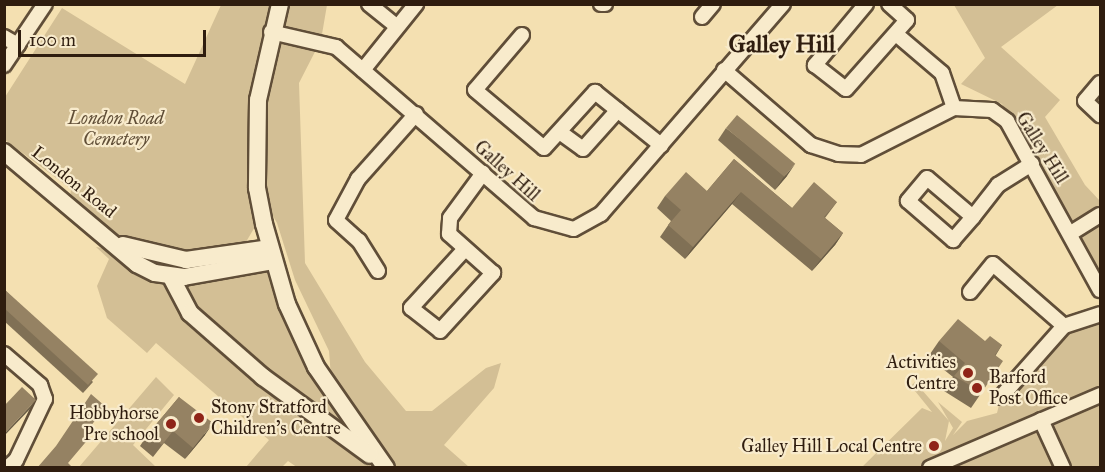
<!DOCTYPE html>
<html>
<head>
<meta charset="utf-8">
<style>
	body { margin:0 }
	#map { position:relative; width:1105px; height:472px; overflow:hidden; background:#f4e0b1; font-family:"IM FELL Great Primer",serif }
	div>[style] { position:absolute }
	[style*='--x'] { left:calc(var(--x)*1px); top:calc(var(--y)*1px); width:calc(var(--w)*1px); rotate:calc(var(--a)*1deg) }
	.green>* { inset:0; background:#d3bf95 }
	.roads { filter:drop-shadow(2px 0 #604e38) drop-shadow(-2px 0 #604e38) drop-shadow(0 2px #604e38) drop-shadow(0 -2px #604e38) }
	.minor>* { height:14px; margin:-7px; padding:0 7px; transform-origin:7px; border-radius:7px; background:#f8ebcc }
	.tertiary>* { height:16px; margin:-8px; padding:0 8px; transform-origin:8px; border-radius:8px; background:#f8ebcc }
	.wall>* { inset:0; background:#807055 }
	.shaded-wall>* { inset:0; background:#685b45 }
	.building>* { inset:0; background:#958263; transform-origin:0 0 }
	.dots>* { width:16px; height:16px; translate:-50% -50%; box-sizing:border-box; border:3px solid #f8ebcc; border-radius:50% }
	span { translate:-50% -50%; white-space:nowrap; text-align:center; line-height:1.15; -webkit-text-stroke:4.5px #f8ebcc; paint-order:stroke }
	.park-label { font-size:18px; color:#604e37; font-style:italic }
	.street-label { font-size:18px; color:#2f1d0f }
	.poi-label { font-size:18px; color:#2f1d0f }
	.right { translate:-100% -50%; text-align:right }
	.left { translate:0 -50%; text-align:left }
	.district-label { font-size:24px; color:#2f1d0f; font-weight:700 }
	.frame { position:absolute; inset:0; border:6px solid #2f1d0f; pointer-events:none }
	.scale { position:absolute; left:18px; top:30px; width:188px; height:27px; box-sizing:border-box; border:3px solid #2f1d0f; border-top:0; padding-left:8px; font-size:18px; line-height:21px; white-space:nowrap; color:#2f1d0f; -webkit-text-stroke:4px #f8ebcc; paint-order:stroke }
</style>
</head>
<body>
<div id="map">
	<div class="green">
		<i style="clip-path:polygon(221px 5px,327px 5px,321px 40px,299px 83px,305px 263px,365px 362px,406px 411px,432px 411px,486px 368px,501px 363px,494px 388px,444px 445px,469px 467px,298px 468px,288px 461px,282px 467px,246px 467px,269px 440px,156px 343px,147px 353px,107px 318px,97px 286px,109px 259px,96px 247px,206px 267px,169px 272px,186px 313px,258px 379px,378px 461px,205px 318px,182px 283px,265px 268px,332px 390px,329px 351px,295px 280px,277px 223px,258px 190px,256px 225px,243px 247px,218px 254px,161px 252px,123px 238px,70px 198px,71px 189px,5px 140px,5px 97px,62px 8px,185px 84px)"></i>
		<i style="clip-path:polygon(954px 5px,1058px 5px,1001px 47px,1060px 100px,1045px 117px,1085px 185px,1100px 201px,1100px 272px,1002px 104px,961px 84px,985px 58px)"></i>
		<i style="clip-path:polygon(1100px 314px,1100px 467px,861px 468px,922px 408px,932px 412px,911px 386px,915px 382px,949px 421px,945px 441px,953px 428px,938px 402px,962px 422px,953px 435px,967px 421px,997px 413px,1001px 397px,1057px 334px)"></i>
		<i style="clip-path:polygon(156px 377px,174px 395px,133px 445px,156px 467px,79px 467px)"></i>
	</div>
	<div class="roads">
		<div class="minor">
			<i style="--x:369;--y:4;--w:36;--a:39"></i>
			<i style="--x:601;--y:4;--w:4;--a:0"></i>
			<i style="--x:866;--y:4;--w:80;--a:129.9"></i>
			<i style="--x:815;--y:65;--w:39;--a:38"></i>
			<i style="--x:846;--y:89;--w:92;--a:-48.5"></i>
			<i style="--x:907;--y:20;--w:24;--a:-138"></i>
			<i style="--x:702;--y:17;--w:17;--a:-50"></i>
			<i style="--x:271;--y:32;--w:67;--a:13"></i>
			<i style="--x:336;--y:47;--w:262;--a:40.8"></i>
			<i style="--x:534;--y:218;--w:41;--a:15.4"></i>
			<i style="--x:574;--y:229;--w:31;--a:-29"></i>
			<i style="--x:601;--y:214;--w:278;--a:-49.1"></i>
			<i style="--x:896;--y:34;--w:60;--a:40.3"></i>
			<i style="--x:942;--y:73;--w:37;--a:71"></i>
			<i style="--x:522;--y:35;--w:72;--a:130.5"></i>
			<i style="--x:475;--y:90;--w:90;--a:40"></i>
			<i style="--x:544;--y:148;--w:76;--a:-47.7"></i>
			<i style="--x:595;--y:92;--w:85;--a:38.8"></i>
			<i style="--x:4;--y:37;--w:16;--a:30"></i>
			<i style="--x:4;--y:65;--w:73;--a:-56.1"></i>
			<i style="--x:363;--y:70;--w:85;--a:-51.2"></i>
			<i style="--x:724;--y:70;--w:115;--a:40.8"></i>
			<i style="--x:811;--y:145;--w:28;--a:18"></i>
			<i style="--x:838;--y:154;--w:23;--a:2"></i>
			<i style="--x:861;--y:155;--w:104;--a:-26.8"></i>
			<i style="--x:954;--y:108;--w:38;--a:3"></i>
			<i style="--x:992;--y:110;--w:19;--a:36"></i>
			<i style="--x:1007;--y:121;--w:193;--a:61.2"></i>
			<i style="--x:1100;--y:83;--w:23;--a:130"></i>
			<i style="--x:1085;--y:101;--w:21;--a:43"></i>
			<i style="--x:561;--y:133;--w:27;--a:36"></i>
			<i style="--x:583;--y:149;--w:52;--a:-48.1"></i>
			<i style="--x:973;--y:217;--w:60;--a:-139.7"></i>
			<i style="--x:927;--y:178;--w:30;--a:130"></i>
			<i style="--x:908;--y:201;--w:60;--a:40.9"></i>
			<i style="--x:953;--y:240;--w:30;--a:-49"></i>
			<i style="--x:973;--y:217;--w:41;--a:-52"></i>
			<i style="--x:998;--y:185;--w:40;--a:-32"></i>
			<i style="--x:1071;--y:233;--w:34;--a:-32"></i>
			<i style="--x:465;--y:249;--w:80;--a:132.5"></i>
			<i style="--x:411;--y:308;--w:37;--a:38"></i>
			<i style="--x:440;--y:331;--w:79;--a:-47.6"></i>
			<i style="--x:493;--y:273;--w:59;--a:-138.4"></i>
			<i style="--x:449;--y:234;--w:16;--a:-86"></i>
			<i style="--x:450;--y:218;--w:56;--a:-53.7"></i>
			<i style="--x:378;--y:271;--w:36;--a:-122"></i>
			<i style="--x:359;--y:241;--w:31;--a:-138"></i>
			<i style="--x:336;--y:220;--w:47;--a:-61.8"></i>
			<i style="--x:358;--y:179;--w:87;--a:-48.3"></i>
			<i style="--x:970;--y:292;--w:36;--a:-51"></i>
			<i style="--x:993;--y:264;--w:94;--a:41.1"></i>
			<i style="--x:4;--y:354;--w:48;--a:40.7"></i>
			<i style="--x:40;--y:385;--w:15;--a:70"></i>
			<i style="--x:45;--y:399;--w:68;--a:115.4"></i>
			<i style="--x:16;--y:460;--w:12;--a:138"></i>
			<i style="--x:1001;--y:397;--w:95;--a:-48.4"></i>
			<i style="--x:1064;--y:326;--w:38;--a:-18"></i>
			<i style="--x:1041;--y:420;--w:53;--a:65.4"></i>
			<i style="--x:930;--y:468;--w:185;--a:-23.2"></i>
		</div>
		<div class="tertiary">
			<i style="--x:280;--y:4;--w:98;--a:102.9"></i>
			<i style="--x:258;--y:100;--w:88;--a:90.7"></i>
			<i style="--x:257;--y:188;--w:37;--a:79"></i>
			<i style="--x:264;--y:224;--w:83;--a:74"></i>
			<i style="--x:287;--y:304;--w:69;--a:65.3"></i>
			<i style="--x:316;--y:367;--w:123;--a:55.3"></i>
			<i style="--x:4;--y:152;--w:174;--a:40.1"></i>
			<i style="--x:137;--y:264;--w:20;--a:27"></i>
			<i style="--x:155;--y:273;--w:29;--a:8"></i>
			<i style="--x:184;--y:277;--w:90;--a:-10.2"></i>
			<i style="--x:123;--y:245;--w:65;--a:13.4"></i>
			<i style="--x:186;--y:260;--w:85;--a:-8.1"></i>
			<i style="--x:171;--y:277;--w:41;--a:62.2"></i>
			<i style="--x:190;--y:313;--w:97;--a:41.2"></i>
			<i style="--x:263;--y:377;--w:132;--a:36.1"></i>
		</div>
	</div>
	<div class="wall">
		<i style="clip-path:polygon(726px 128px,787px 176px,775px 190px,718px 140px)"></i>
		<i style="clip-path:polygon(734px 159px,792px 208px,837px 202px,825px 218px,843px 233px,835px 245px,812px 271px,732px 204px,685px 259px,660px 237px,671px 221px,657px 208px,665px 196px,707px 191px)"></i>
		<i style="clip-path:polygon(4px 289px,93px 382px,83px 393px,4px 321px)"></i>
		<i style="clip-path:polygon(939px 341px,985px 341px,1002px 345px,996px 355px,982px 392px,971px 408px,944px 391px,953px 377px,928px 357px)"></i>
		<i style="clip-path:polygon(179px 397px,205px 435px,185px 459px,164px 443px,153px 457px,140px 446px,148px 434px)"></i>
	</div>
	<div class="shaded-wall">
		<i style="clip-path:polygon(795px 164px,787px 176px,775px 190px,783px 178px)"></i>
		<i style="clip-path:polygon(741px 192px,732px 204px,685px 259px,693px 247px)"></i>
		<i style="clip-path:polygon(843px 233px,835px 245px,812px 271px,821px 259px)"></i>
		<i style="clip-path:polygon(36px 400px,30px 409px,4px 436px,4px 434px)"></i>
		<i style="clip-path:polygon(213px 423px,205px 435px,185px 459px,193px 448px)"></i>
	</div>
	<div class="building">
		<i style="left:737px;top:115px;width:76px;height:17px;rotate:40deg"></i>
		<i style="clip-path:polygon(734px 159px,792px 208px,814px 182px,837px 202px,824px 217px,843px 233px,821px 259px,741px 192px,693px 247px,668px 225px,681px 210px,665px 196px,686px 172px,707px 191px)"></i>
		<i style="clip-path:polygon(4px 289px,98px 374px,88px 385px,4px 308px)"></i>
		<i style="clip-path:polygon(958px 319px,985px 341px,990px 336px,1002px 345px,995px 355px,1003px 361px,982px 392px,954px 376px,965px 363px,939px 341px)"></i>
		<i style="clip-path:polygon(22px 387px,36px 400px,4px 434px,4px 406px)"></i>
		<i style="clip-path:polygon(91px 394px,106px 407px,85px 433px,90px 437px,68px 463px,72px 467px,72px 468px,37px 468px,56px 446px)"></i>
		<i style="clip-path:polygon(179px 397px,213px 423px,193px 448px,173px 431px,162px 445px,148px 434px)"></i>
	</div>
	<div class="dots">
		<i style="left:968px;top:373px;background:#8f2418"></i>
		<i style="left:977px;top:388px;background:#8f2418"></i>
		<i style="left:199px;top:418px;background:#8f2418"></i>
		<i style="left:171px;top:424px;background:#8f2418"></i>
		<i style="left:934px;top:446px;background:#8f2418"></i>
	</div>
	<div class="park-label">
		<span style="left:116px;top:129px">London Road<br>Cemetery</span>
	</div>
	<div class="street-label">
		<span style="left:1042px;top:148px;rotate:58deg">Galley Hill</span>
		<span style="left:507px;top:171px;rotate:42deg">Galley Hill</span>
		<span style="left:74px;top:182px;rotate:39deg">London Road</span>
	</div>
	<div class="poi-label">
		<span class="right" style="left:956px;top:373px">Activities<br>Centre</span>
		<span class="left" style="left:989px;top:388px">Barford<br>Post Office</span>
		<span class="left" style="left:211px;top:418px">Stony Stratford<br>Children’s Centre</span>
		<span class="right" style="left:159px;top:424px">Hobbyhorse<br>Pre school</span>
		<span class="right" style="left:922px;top:446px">Galley Hill Local Centre</span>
	</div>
	<div class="district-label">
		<span style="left:782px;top:45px">Galley Hill</span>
	</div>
	<div class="frame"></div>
	<div class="scale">100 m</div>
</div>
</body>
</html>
